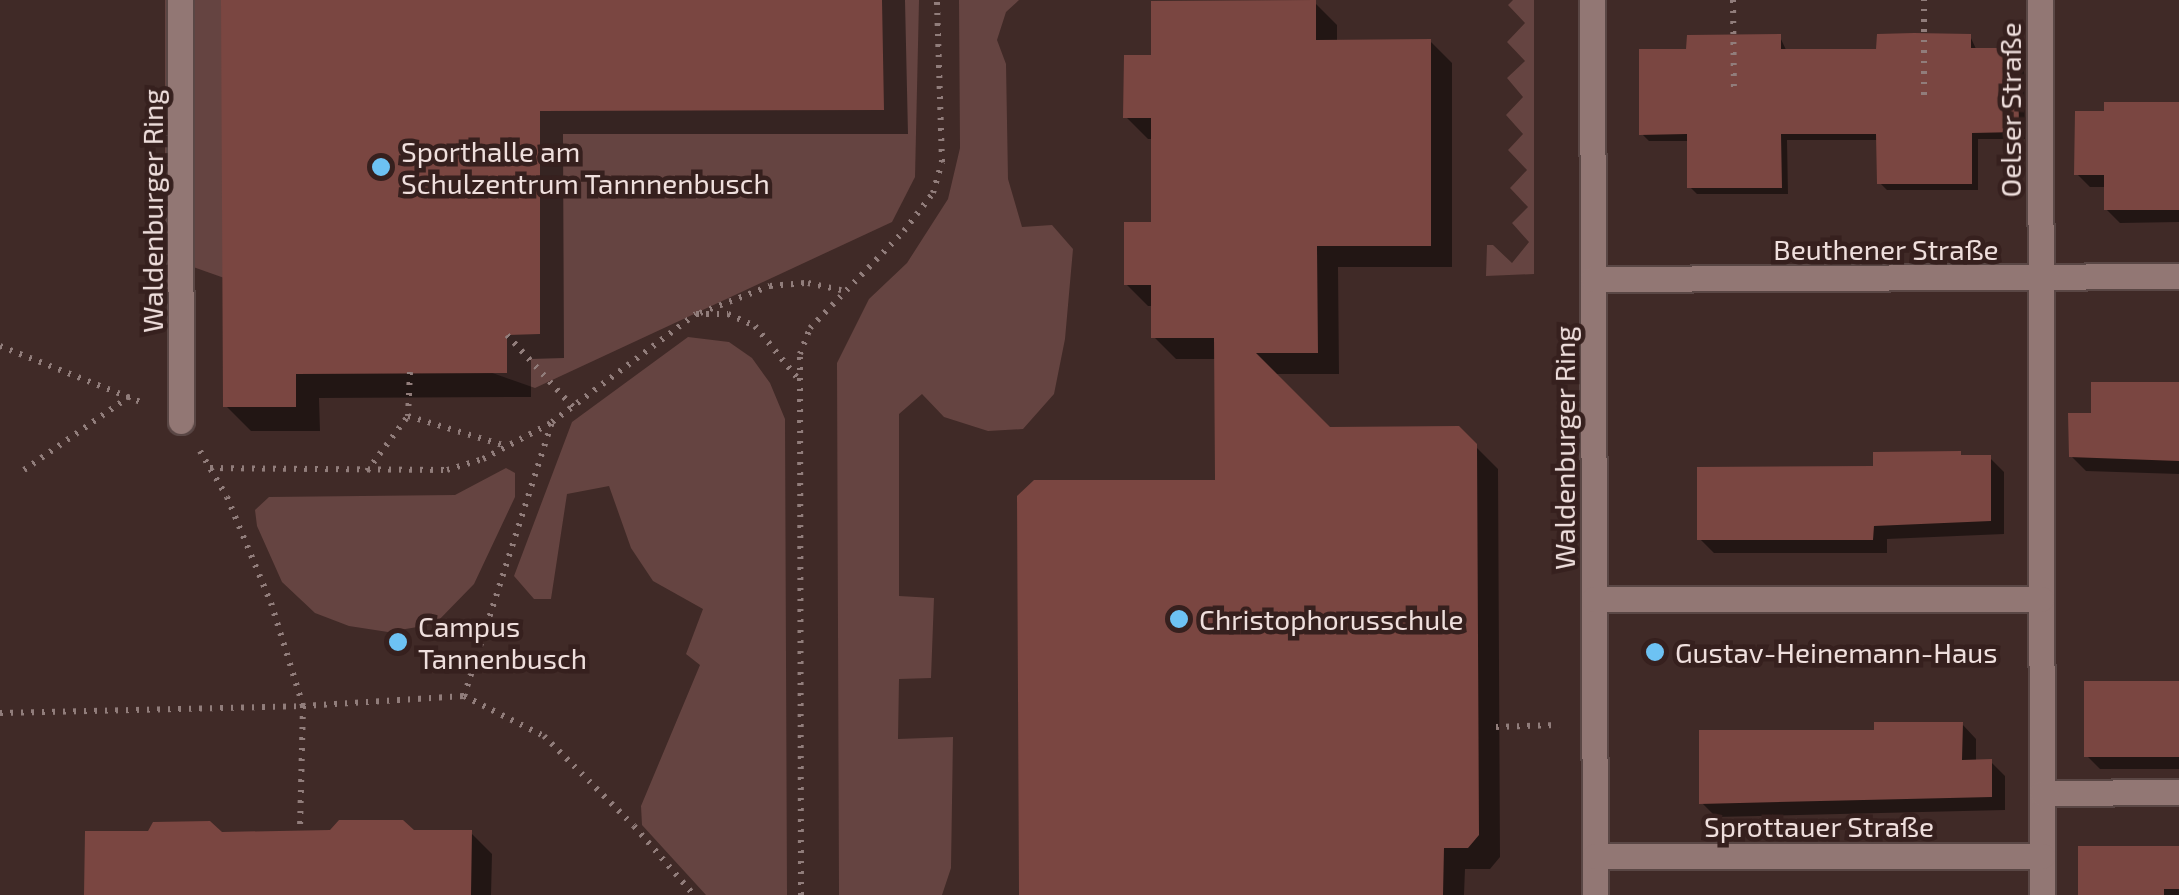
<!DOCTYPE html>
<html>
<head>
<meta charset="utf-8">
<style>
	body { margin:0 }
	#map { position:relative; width:2179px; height:895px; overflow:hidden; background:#402a27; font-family:"Exo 2",sans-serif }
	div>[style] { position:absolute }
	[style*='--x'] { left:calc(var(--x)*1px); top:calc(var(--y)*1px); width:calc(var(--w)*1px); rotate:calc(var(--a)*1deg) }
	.green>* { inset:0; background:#654441 }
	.shadow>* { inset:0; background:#0007 }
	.building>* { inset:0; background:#7a4641; transform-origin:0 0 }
	.path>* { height:6px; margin-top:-3px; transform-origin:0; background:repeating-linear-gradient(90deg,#917d7b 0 2.5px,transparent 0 10.5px) }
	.roads { filter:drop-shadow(2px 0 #5a4745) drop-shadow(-2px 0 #5a4745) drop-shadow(0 2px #5a4745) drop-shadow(0 -2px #5a4745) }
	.minor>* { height:25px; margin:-12.5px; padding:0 12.5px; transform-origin:12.5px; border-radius:12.5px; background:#927774 }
	.dots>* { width:28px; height:28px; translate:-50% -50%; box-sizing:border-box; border:5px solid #36201e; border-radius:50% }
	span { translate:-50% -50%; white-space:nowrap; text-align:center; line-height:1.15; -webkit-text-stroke:9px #36201e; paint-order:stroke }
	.street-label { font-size:28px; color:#efdfdd }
	.poi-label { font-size:28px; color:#efdfdd }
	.left { translate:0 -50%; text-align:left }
</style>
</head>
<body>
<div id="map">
	<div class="green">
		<i style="clip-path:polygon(165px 0,919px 0,915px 177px,892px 222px,535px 388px,165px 257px)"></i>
		<i style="clip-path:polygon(959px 0,1019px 0,1006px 12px,997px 40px,1006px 64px,1008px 179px,1022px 227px,1052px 225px,1073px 249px,1065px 339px,1054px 394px,1023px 429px,988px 431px,944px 417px,922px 394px,899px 414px,899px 596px,934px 598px,931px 678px,899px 679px,898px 739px,953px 737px,951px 868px,942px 895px,839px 895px,837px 363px,869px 299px,907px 263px,948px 199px,960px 148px)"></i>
		<i style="clip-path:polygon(1513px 0,1534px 0,1534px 274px,1486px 276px,1487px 245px,1493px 245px,1512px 263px,1529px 242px,1512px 223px,1528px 207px,1510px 188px,1527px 170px,1508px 150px,1523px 134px,1506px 115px,1523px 97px,1507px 78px,1525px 61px,1507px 42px,1525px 23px,1508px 5px)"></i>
		<i style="clip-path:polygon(688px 337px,729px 342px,752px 358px,770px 383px,785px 419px,787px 895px,706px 895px,642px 825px,641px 806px,700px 665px,686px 654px,703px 609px,653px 581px,631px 548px,609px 486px,567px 494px,551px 599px,534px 599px,514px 576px,572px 422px)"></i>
		<i style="clip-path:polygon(506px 468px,515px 473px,515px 497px,474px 584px,435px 624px,388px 632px,349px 626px,315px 613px,282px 582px,257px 526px,255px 510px,269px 497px,455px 495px)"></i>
	</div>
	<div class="shadow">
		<i style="clip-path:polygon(223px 0,905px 0,908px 134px,563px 134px,564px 358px,531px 359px,531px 397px,319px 398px,320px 431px,251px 431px,226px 406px)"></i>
		<i style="clip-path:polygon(1315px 3px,1337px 25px,1337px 42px,1430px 41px,1452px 63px,1452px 267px,1338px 267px,1339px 374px,1273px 374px,1329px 430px,1458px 429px,1498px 469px,1500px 857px,1490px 869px,1465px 869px,1464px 895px,1021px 895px,1217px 482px,1217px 359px,1176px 359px,1154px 337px,1154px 306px,1148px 306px,1126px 284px,1153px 224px,1154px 139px,1148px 139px,1126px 117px,1153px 57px)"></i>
		<i style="clip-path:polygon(1970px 36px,1977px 51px,2017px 51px,2024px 58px,2025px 139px,1978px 139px,1978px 190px,1887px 190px,1880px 183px,1879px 140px,1787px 140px,1788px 194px,1697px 194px,1690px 187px,1689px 141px,1649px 141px,1642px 134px,1689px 52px,1780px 37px,1787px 52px,1879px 51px)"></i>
		<i style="clip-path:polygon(2179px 104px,2179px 222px,2120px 223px,2106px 209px,2106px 187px,2090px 187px,2077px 174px)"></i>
		<i style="clip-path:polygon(2179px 384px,2179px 474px,2086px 471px,2071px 456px)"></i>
		<i style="clip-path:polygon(1989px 457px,2004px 472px,2004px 534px,1887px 539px,1887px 553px,1714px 553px,1700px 539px,1876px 469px)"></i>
		<i style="clip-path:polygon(2179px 684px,2179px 769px,2100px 769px,2087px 756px)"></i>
		<i style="clip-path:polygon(1962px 724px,1976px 739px,1976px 762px,1991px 762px,2005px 776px,2005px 810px,1716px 817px,1702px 803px,1877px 732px)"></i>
		<i style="clip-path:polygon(471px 833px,492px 854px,491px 895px,87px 895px,221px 834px)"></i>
		<i style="clip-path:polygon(2179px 848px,2179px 895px,2081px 895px)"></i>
	</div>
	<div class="building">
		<i style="clip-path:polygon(221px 0,882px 0,884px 110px,540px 111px,540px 334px,507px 335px,507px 373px,296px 374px,296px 407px,223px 407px)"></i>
		<i style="clip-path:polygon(1316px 0,1316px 40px,1431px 39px,1431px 246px,1317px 246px,1318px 353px,1256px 353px,1330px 427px,1459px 426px,1477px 444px,1479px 835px,1468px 848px,1444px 848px,1443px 895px,1019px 895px,1017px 496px,1034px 480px,1215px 480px,1214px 338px,1151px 338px,1151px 285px,1124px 285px,1124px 222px,1151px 222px,1151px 118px,1123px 118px,1124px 55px,1151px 55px,1151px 1px)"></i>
		<i style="clip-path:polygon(1914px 33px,1971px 34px,1971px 48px,2018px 48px,2019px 132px,1972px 133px,1972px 184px,1877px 184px,1876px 134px,1781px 134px,1782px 188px,1687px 188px,1687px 134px,1639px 135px,1639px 49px,1686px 49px,1687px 35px,1781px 34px,1781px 49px,1876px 49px,1877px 34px)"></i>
		<i style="clip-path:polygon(2104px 102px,2179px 102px,2179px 210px,2104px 210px,2104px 175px,2074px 175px,2075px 111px,2104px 111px)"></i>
		<i style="clip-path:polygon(2091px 382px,2179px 382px,2179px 461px,2069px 457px,2068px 413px,2091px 413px)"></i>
		<i style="clip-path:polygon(1961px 451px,1961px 455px,1991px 455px,1991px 521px,1874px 526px,1873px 540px,1697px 540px,1697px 467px,1873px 466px,1873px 452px)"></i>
		<i style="left:2179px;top:681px;width:76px;height:95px;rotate:90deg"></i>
		<i style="clip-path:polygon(1874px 722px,1963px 722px,1962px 760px,1992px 759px,1992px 797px,1699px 804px,1699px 730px,1874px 730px)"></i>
		<i style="clip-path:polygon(339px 820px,403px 820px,414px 830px,472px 830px,471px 895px,84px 895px,85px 831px,148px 831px,153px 822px,210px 821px,222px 832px,330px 830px)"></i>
		<i style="clip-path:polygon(2078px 846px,2179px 846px,2179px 889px,2164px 889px,2164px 895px,2078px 895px)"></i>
	</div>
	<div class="path">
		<i style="--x:1733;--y:0;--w:94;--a:89.4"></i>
		<i style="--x:1924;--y:95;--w:95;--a:-90"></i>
		<i style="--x:700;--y:313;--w:75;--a:-21.1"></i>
		<i style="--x:770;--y:286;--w:38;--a:-5"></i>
		<i style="--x:808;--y:283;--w:34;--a:12"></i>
		<i style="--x:507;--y:335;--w:98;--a:47.5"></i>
		<i style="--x:0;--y:346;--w:154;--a:21.7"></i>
		<i style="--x:410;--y:372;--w:44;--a:92.6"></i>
		<i style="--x:408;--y:416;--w:102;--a:17"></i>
		<i style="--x:200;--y:451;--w:53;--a:59.6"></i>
		<i style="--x:227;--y:497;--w:115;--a:67.5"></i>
		<i style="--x:271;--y:603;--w:108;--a:72.7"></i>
		<i style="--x:303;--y:706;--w:123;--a:91.4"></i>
		<i style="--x:210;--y:468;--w:237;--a:0.5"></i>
		<i style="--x:447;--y:470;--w:38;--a:-17"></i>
		<i style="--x:483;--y:459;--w:77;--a:-27.9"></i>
		<i style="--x:24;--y:470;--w:129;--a:-34.9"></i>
		<i style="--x:367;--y:471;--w:69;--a:-53.3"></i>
		<i style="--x:464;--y:696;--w:288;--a:-72.2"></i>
		<i style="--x:552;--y:422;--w:180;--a:-36.9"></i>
		<i style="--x:696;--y:314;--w:32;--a:0"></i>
		<i style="--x:728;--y:314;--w:30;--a:24"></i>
		<i style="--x:755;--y:326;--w:70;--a:50.8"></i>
		<i style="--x:0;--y:713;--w:303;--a:-1.3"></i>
		<i style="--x:303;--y:706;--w:161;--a:-3.6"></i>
		<i style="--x:464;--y:696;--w:89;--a:26.6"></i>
		<i style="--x:544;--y:736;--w:127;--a:45"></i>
		<i style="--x:634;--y:826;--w:91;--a:49"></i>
		<i style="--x:1496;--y:727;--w:63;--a:-1.8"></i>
		<i style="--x:801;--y:895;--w:541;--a:-90.11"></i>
		<i style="--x:800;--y:354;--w:28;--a:-69"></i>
		<i style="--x:810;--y:328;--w:135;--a:-45.9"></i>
		<i style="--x:904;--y:231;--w:48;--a:-52.7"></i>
		<i style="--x:933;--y:193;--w:32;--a:-74"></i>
		<i style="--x:942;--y:162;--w:162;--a:-91.8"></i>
	</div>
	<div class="roads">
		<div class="minor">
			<i style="--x:180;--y:0;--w:421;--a:89.9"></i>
			<i style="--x:1592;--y:0;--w:895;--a:89.81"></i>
			<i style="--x:2040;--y:0;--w:895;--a:89.87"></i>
			<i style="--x:1593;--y:279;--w:586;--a:-0.29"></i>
			<i style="--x:1594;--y:599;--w:447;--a:0"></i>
			<i style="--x:2042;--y:793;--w:137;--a:-0.4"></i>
			<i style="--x:1595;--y:856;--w:447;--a:0"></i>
		</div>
	</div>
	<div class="dots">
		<i style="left:381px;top:167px;background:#6dc2f3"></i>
		<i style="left:1179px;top:619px;background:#6dc2f3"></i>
		<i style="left:398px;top:642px;background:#6dc2f3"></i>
		<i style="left:1655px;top:652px;background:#6dc2f3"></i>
	</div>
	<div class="street-label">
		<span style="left:2010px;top:110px;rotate:-90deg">Oelser Straße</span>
		<span style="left:152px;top:211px;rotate:-90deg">Waldenburger Ring</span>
		<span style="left:1886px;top:249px">Beuthener Straße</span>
		<span style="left:1564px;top:448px;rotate:-90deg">Waldenburger Ring</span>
		<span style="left:1819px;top:826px">Sprottauer Straße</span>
	</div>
	<div class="poi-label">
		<span class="left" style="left:401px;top:167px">Sporthalle am<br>Schulzentrum Tannnenbusch</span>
		<span class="left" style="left:1199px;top:619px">Christophorusschule</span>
		<span class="left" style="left:418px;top:642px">Campus<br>Tannenbusch</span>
		<span class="left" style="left:1675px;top:652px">Gustav-Heinemann-Haus</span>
	</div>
</div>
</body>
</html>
